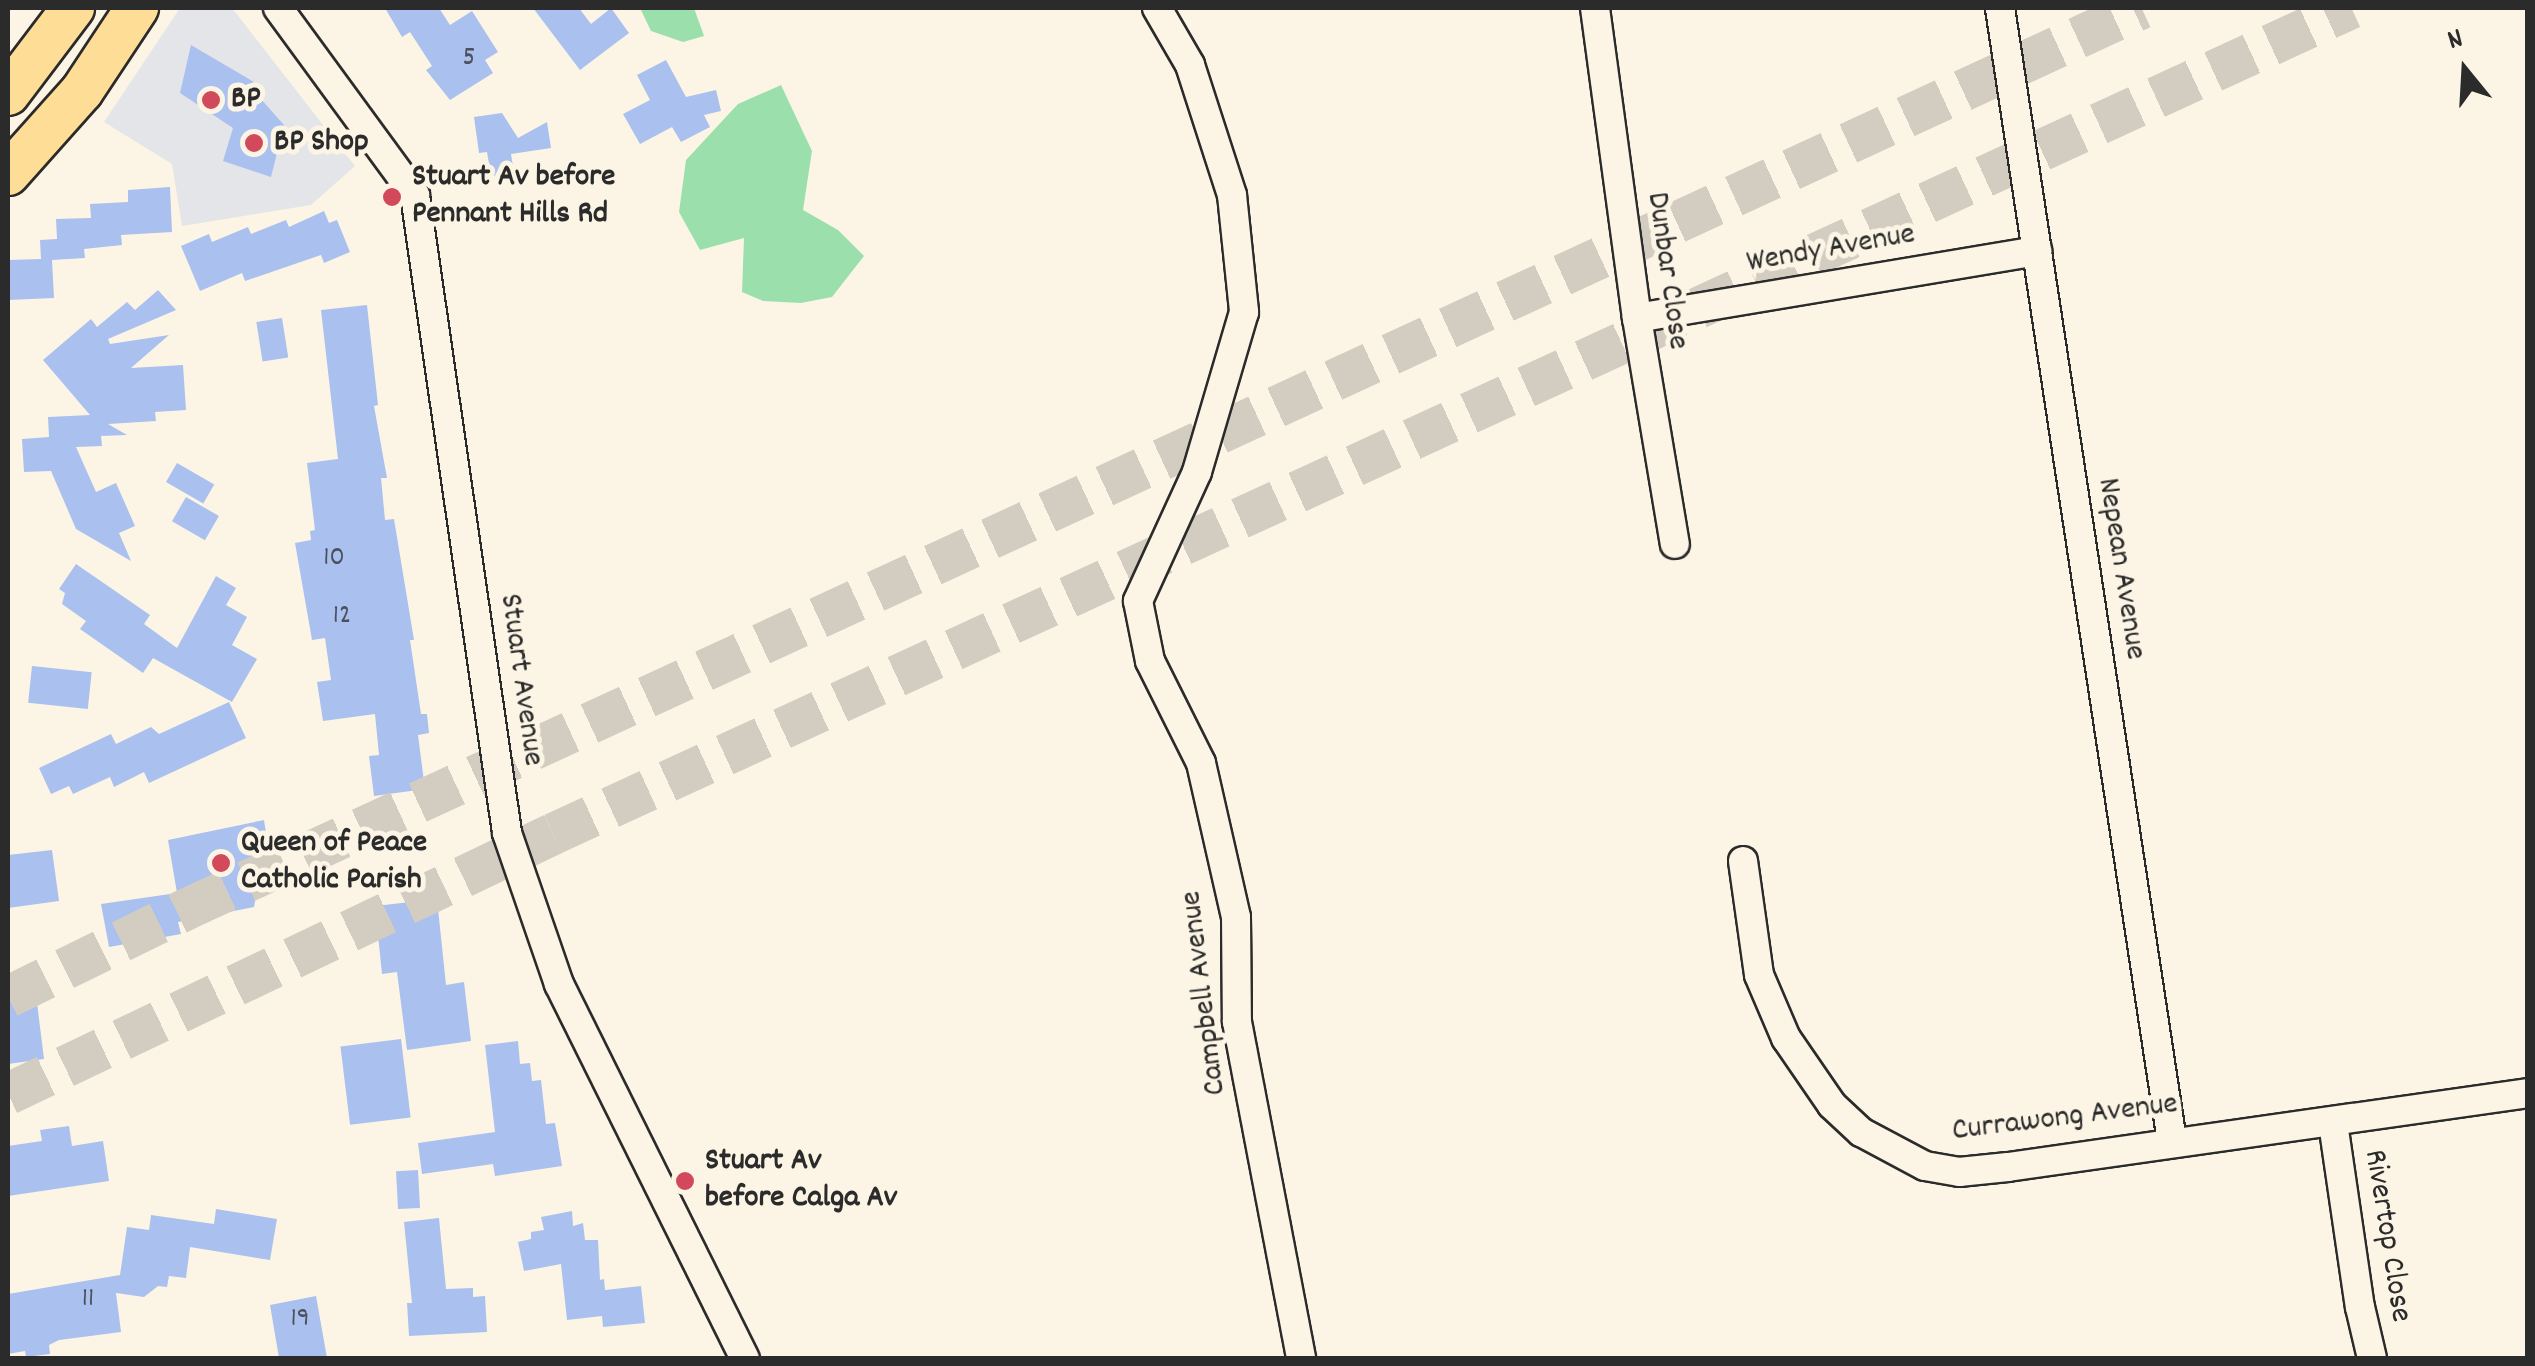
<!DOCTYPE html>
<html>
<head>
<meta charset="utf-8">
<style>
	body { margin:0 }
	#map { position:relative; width:2535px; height:1366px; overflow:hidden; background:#fcf5e5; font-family:Dekko,sans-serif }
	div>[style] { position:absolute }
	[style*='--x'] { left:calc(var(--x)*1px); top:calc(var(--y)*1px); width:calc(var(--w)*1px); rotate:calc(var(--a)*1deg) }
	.built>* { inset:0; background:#e3e5e8 }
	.green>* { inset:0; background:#9be0ac }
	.building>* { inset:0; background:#aac0ee; transform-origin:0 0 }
	.highway-tunnel>* { height:42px; margin-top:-21px; transform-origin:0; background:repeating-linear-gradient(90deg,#d2cdc0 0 42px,transparent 0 63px) }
	.roads { filter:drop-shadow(2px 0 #2b2b2b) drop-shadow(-2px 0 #2b2b2b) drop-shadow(0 2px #2b2b2b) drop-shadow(0 -2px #2b2b2b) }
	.minor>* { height:28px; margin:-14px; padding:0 14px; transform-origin:14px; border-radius:14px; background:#fcf5e5 }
	.highway>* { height:42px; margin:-21px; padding:0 21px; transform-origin:21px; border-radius:21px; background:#fedd96 }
	.dots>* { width:28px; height:28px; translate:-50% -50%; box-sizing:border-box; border:5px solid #fcf5e5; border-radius:50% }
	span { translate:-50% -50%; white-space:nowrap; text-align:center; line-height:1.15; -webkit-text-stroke:10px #fcf5e5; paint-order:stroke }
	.number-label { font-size:28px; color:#4b505c }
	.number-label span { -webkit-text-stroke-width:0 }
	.poi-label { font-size:32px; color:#2b2b2b; font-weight:700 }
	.left { translate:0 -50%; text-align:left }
	.street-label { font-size:32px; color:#2b2b2b }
	.frame { position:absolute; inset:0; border:10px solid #2b2b2b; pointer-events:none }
	.north { position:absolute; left:2415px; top:20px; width:100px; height:100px; -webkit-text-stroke:8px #fcf5e5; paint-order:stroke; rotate:342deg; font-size:28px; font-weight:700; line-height:40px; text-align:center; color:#2b2b2b }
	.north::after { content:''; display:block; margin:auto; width:35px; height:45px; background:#2b2b2b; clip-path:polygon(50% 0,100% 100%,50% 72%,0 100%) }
</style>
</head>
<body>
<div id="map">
	<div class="built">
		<i style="clip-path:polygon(180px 8px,232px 8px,355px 166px,311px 205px,182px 226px,172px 164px,104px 122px)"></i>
	</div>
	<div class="green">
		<i style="clip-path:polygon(640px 8px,694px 8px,704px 36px,683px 42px,651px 31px)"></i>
		<i style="clip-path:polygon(781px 85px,812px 151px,803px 210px,838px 230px,864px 256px,832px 297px,801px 303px,763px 301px,742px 292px,744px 238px,700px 250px,679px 212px,686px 160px,738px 104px)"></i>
	</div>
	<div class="building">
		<i style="clip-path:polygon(385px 8px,439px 8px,450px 25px,472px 11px,498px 52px,485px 60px,493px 73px,450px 100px,426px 70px,432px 66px,410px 32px,402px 37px)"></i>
		<i style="clip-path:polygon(533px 8px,579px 8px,591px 24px,611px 8px,629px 33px,580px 70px)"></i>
		<i style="clip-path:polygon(191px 45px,254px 82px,251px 88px,284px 125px,271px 177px,223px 161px,233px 128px,180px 93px)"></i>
		<i style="clip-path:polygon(666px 60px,686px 97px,716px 90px,721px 111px,704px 115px,710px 127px,681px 142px,672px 127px,640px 144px,623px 114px,650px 100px,637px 75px)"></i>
		<i style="clip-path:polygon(502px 113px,518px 138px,547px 122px,551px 148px,511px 154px,514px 173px,491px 176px,487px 152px,479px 153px,474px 117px)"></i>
		<i style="clip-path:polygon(170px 187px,172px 232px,121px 235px,122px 245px,84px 249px,85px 258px,52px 260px,54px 298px,8px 300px,10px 260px,41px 259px,40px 240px,57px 239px,56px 219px,91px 218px,90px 204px,128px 202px,128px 190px)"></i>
		<i style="clip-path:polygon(324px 211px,329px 223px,337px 220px,350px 252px,324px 263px,321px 255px,245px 281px,242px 273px,200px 291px,181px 246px,209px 234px,212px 242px,248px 227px,251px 234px,286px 220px,289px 227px)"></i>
		<i style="clip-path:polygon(158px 290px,176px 310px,108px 339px,110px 344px,169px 335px,131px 368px,183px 365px,186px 410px,155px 412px,156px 421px,108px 424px,127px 435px,101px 436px,102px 446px,76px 447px,96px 492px,116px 483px,135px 526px,119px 533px,131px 561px,76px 529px,51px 471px,24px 472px,22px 439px,49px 437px,48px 417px,90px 415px,43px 360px,91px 319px,97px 327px,127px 302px,135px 310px)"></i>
		<i style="clip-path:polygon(367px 305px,378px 405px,374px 406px,387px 478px,381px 478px,385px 520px,394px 519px,414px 640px,410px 640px,421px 714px,427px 714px,429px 733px,418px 735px,425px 789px,374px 796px,369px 756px,379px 755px,375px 714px,323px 721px,317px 682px,331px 680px,325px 638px,312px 640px,295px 543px,311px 540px,310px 531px,315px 530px,307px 463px,338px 459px,321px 310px)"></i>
		<i style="left:282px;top:318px;width:40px;height:26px;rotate:81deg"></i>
		<i style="left:177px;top:463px;width:43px;height:22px;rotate:30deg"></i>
		<i style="left:186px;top:497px;width:38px;height:28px;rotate:30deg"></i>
		<i style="clip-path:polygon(76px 564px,150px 615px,144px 624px,177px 648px,216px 576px,236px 588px,226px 605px,247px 617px,232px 645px,257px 659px,232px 702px,153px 658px,143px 673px,80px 629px,86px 621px,62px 604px,65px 593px,59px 589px)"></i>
		<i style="left:32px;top:666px;width:60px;height:37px;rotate:6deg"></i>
		<i style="clip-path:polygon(229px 702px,246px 738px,149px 783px,144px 772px,114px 787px,110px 777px,73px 794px,69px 786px,51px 794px,39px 768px,111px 734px,116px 744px,151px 727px,159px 734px)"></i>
		<i style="clip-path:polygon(264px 820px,274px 887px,257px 889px,254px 907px,178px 922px,181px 934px,109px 947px,101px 904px,177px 893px,168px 840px)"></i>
		<i style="clip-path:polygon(52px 850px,59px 901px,8px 908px,8px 855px)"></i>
		<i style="clip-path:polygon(437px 899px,446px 985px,464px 982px,471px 1041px,407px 1050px,397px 972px,382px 974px,375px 906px)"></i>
		<i style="clip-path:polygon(35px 987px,44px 1059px,8px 1064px,8px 990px)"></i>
		<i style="left:401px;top:1039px;width:79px;height:61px;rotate:83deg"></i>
		<i style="clip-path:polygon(518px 1041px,520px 1064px,530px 1063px,532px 1081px,541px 1080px,546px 1124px,555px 1123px,562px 1166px,495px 1176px,493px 1164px,422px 1174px,418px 1143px,495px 1132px,485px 1045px)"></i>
		<i style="clip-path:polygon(69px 1126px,72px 1146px,103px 1141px,109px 1181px,8px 1196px,8px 1146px,42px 1141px,40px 1130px)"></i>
		<i style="left:418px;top:1170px;width:38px;height:22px;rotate:87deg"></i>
		<i style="clip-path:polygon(216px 1209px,277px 1219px,270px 1260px,190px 1247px,186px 1278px,169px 1276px,167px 1287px,158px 1286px,144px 1297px,116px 1293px,121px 1332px,59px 1340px,49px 1345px,50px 1354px,26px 1357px,25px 1351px,8px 1354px,8px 1294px,120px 1275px,127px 1227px,149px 1230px,151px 1215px,214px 1224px)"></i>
		<i style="clip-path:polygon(572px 1211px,573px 1226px,583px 1223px,585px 1240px,598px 1240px,600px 1280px,604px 1279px,605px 1290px,641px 1286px,645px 1323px,603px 1327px,602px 1316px,567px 1320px,561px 1264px,524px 1271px,518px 1242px,531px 1239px,531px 1232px,544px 1230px,541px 1217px)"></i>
		<i style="clip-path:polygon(439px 1218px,446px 1289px,473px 1288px,473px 1297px,485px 1296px,487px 1332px,409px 1336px,407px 1303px,412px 1303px,404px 1222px)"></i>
		<i style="clip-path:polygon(316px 1296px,327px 1358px,279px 1358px,270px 1305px)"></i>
	</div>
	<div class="highway-tunnel">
		<i style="--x:8;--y:997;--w:202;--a:-26.2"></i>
		<i style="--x:189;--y:908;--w:2150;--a:-24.74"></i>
		<i style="--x:8;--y:1094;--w:604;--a:-25.5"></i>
		<i style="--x:553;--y:834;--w:1979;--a:-24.67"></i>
	</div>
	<div class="roads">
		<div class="minor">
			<i style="--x:278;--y:8;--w:232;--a:53.8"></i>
			<i style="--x:415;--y:195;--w:645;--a:81.79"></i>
			<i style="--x:507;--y:833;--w:160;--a:71"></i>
			<i style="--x:559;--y:984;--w:418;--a:63.6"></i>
			<i style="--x:1157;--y:8;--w:66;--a:59.9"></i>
			<i style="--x:1190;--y:65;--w:137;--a:72.1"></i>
			<i style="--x:1232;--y:195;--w:118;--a:84.1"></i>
			<i style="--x:1244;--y:312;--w:167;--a:106.4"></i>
			<i style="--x:1197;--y:472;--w:142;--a:114.6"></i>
			<i style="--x:1138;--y:601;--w:61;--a:78.7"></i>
			<i style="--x:1150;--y:661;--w:114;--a:63.4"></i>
			<i style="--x:1201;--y:763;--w:158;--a:77.2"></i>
			<i style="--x:1236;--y:917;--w:105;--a:89.5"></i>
			<i style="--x:1237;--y:1022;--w:342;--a:79.2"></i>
			<i style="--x:1595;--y:8;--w:313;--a:82.3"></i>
			<i style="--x:1637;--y:318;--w:229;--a:80.5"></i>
			<i style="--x:2000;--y:8;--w:1146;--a:81.37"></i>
			<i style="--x:1637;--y:318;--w:406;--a:-9.5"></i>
			<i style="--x:1743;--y:861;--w:115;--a:82"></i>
			<i style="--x:1759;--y:975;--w:69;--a:66.8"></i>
			<i style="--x:1786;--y:1038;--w:81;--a:55.5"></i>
			<i style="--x:1832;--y:1105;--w:40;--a:43"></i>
			<i style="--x:1861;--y:1132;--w:72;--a:28"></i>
			<i style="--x:1925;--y:1166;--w:35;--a:10"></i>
			<i style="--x:1959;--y:1172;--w:49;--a:-5.8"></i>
			<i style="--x:2008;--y:1167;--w:525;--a:-8.1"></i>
			<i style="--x:2333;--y:1123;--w:186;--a:81.7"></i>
			<i style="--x:2360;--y:1307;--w:52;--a:76.8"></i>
		</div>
		<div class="highway">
			<i style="--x:8;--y:94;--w:108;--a:-52.9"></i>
			<i style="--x:8;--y:174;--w:111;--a:-48.3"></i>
			<i style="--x:82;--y:91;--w:100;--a:-56.5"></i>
		</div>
	</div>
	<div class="dots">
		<i style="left:211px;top:100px;background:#d1495b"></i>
		<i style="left:254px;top:143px;background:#d1495b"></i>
		<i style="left:392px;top:197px;background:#d1495b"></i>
		<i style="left:221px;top:863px;background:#d1495b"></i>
		<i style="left:685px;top:1181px;background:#d1495b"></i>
	</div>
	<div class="number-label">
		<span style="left:469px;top:59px">5</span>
		<span style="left:334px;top:559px">10</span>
		<span style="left:342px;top:617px">12</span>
		<span style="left:88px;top:1300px">11</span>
		<span style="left:300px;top:1320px">19</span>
	</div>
	<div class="poi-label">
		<span class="left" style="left:231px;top:100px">BP</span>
		<span class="left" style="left:274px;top:143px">BP Shop</span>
		<span class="left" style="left:412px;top:197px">Stuart Av before<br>Pennant Hills Rd</span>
		<span class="left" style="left:241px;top:863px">Queen of Peace<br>Catholic Parish</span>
		<span class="left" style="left:705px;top:1181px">Stuart Av<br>before Calga Av</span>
	</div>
	<div class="street-label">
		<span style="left:1831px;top:250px;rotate:-10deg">Wendy Avenue</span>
		<span style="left:1666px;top:271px;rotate:82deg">Dunbar Close</span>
		<span style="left:2120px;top:569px;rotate:81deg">Nepean Avenue</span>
		<span style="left:520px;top:680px;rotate:82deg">Stuart Avenue</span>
		<span style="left:1205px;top:993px;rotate:-97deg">Campbell Avenue</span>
		<span style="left:2065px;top:1119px;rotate:-7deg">Currawong Avenue</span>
		<span style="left:2386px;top:1236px;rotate:81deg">Rivertop Close</span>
	</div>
	<div class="frame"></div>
	<div class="north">N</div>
</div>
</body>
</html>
